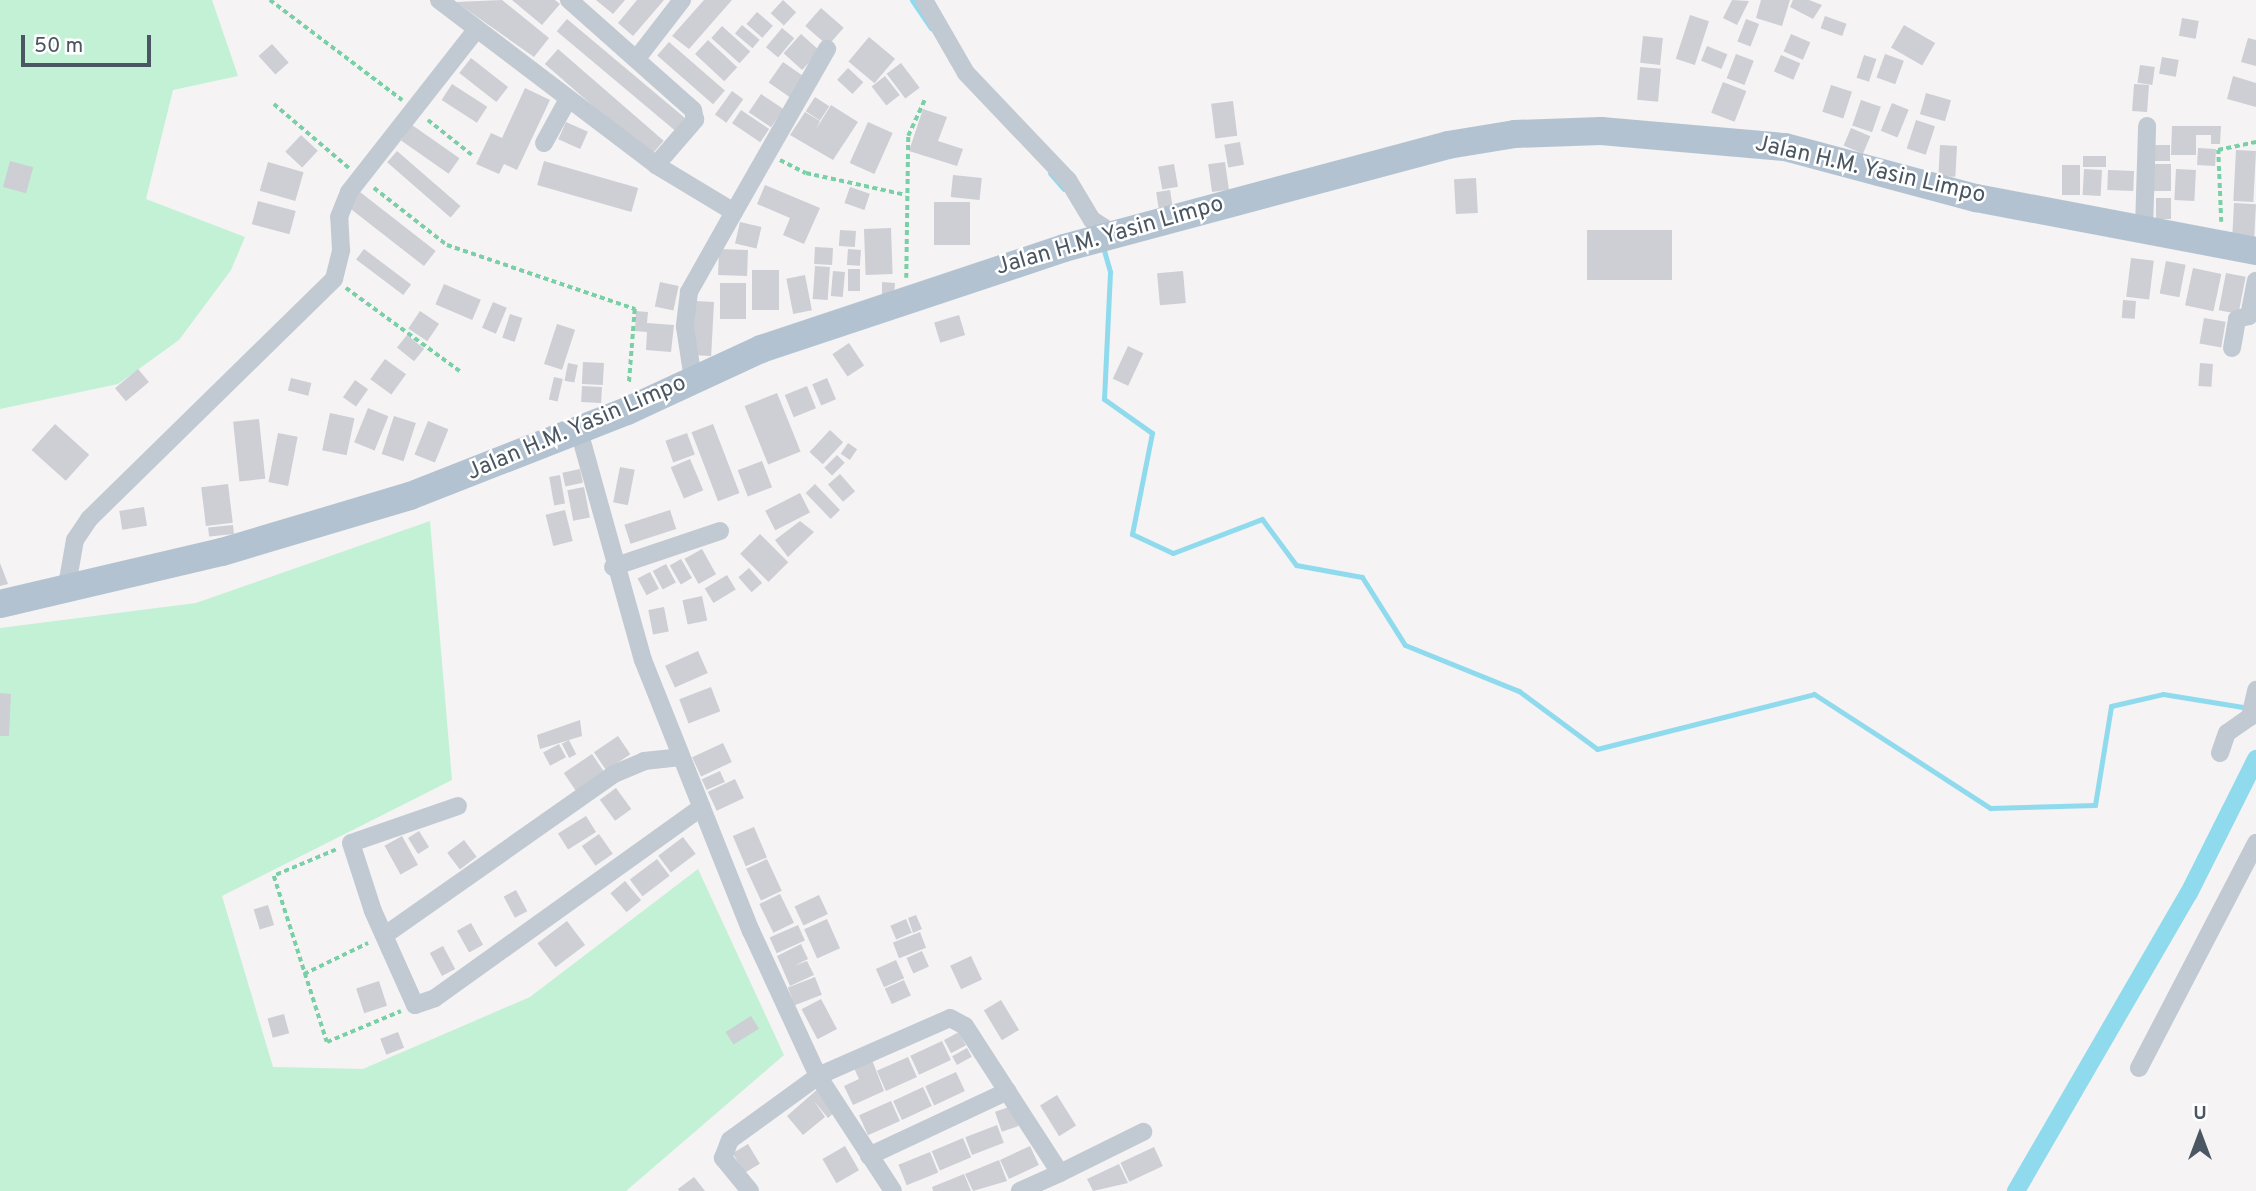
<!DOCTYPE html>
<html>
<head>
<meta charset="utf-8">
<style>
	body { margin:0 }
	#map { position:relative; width:2256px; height:1191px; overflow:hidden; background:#f5f3f3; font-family:Overpass,sans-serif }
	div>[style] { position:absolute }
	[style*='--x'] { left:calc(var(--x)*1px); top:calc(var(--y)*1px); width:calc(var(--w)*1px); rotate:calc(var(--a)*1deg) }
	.green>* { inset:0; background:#c3f1d5 }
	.stream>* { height:5px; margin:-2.5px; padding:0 2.5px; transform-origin:2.5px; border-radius:2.5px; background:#90daee }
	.canal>* { height:18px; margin:-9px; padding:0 9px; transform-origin:9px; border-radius:9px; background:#90daee }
	.building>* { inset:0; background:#cdcfd5; transform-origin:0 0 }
	.path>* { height:3.5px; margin-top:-1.75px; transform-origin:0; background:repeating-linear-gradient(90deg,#7ad0a6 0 5px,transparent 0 8.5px) }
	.minor>* { height:18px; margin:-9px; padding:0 9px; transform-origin:9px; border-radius:9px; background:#c1cad2 }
	.primary>* { height:28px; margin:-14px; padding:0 14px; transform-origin:14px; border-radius:14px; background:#b3c2d1 }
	span { translate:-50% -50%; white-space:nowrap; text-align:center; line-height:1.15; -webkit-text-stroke:5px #fff; paint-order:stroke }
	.street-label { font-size:23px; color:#4a5661 }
	.north { position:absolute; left:2165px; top:1100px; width:70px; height:70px; -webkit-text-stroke:5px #fff; paint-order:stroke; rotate:0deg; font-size:19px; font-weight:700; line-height:28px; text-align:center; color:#4a5661 }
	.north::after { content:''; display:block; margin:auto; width:24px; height:32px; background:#4a5661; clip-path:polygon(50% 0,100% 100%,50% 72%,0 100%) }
	.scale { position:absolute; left:21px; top:35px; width:130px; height:32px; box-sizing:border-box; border:4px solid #4a5661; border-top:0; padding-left:9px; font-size:21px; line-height:24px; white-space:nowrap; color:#4a5661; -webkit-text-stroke:5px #fff; paint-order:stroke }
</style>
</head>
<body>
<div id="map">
	<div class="green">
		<i style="clip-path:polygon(0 0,212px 0,238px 76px,173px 90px,146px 199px,245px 237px,231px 270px,179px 340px,118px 384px,0 409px)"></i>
		<i style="clip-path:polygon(430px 521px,452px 780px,222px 896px,273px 1067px,363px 1069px,530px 997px,698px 869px,784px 1055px,626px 1191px,0 1191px,0 628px,196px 603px)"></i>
	</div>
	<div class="stream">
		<i style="--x:912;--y:0;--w:34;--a:56"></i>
		<i style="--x:1050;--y:173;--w:21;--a:49"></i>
		<i style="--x:1103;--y:247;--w:26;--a:74"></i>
		<i style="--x:1110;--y:272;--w:127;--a:92.7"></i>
		<i style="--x:1104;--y:399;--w:59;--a:35.3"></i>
		<i style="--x:1152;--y:433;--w:103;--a:101.2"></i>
		<i style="--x:1132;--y:534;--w:45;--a:24.9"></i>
		<i style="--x:1173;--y:553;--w:95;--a:-20.9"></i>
		<i style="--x:1262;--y:519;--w:57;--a:53.5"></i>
		<i style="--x:1296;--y:565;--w:67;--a:10.3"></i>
		<i style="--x:1362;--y:577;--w:80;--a:57.7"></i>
		<i style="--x:1405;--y:645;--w:123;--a:22"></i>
		<i style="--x:1519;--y:691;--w:97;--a:36.6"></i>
		<i style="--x:1597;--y:749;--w:224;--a:-14.2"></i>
		<i style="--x:1814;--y:694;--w:210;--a:32.9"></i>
		<i style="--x:1990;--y:808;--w:105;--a:-1.6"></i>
		<i style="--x:2095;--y:805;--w:100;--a:-80.8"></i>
		<i style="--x:2111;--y:706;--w:53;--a:-13"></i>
		<i style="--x:2163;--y:694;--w:87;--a:9.2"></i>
	</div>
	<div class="canal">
		<i style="--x:2016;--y:1191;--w:345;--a:-59.9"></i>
		<i style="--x:2189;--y:893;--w:150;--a:-63.4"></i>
	</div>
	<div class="building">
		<i style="clip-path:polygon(502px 0,549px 38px,534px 57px,456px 2px)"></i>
		<i style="clip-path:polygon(512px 0,555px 0,560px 4px,542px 25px)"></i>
		<i style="clip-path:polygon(596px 0,625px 0,613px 14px)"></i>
		<i style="clip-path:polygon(637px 0,664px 0,633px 36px,618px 23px)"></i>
		<i style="clip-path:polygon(704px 0,732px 0,689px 49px,672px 36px)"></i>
		<i style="left:783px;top:0;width:18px;height:18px;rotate:43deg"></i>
		<i style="clip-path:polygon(1732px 0,1749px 1px,1737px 25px,1723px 18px)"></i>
		<i style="clip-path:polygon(1761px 0,1790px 0,1782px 26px,1756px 18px)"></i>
		<i style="clip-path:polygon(1793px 0,1809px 0,1822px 5px,1813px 19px,1790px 7px)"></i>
		<i style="left:821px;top:8px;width:30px;height:24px;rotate:41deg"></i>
		<i style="left:757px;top:12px;width:21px;height:16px;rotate:41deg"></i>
		<i style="left:1690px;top:15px;width:20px;height:46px;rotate:18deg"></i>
		<i style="left:1825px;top:16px;width:23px;height:13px;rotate:20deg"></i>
		<i style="left:2182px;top:18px;width:17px;height:18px;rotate:10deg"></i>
		<i style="left:567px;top:19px;width:154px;height:16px;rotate:40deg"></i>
		<i style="left:1746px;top:19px;width:14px;height:24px;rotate:21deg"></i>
		<i style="left:742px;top:25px;width:23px;height:11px;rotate:40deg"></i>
		<i style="left:1904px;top:25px;width:36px;height:26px;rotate:30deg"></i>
		<i style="left:722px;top:26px;width:38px;height:16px;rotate:42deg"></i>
		<i style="left:782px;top:28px;width:16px;height:25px;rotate:40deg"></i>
		<i style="left:801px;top:34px;width:25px;height:26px;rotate:42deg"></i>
		<i style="left:1791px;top:34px;width:21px;height:19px;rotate:23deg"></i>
		<i style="left:1643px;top:36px;width:20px;height:27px;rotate:6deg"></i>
		<i style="left:869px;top:37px;width:34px;height:32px;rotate:40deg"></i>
		<i style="clip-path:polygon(2248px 38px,2256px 40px,2256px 66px,2241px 62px)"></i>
		<i style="left:708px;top:40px;width:40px;height:19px;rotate:43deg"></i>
		<i style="left:669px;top:42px;width:74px;height:18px;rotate:41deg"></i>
		<i style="left:272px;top:44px;width:25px;height:18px;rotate:48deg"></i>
		<i style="left:1707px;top:46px;width:22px;height:16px;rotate:22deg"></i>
		<i style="left:558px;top:49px;width:140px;height:20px;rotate:41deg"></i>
		<i style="left:1736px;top:54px;width:19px;height:26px;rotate:21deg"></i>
		<i style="left:1885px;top:54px;width:20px;height:25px;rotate:20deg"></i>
		<i style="left:1781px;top:55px;width:21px;height:18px;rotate:23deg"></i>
		<i style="left:1864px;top:55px;width:13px;height:24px;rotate:18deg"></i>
		<i style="left:2162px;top:57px;width:17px;height:17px;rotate:10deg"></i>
		<i style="left:471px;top:58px;width:47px;height:19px;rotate:38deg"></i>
		<i style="left:783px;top:62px;width:32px;height:25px;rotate:35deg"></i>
		<i style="left:901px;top:63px;width:31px;height:18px;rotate:53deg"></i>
		<i style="left:2140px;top:65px;width:15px;height:18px;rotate:8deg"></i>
		<i style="left:1640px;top:67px;width:21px;height:33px;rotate:5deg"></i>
		<i style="left:848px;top:68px;width:21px;height:16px;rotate:43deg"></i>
		<i style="left:885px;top:76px;width:24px;height:17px;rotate:52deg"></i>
		<i style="clip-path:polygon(2233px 76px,2256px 83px,2256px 107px,2227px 99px)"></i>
		<i style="left:1723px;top:82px;width:25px;height:33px;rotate:21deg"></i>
		<i style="left:452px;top:84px;width:42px;height:19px;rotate:33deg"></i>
		<i style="left:2134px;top:84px;width:15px;height:27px;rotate:4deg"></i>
		<i style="left:1831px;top:85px;width:22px;height:28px;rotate:18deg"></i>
		<i style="clip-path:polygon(525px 88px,550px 100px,517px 170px,504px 164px,499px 174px,476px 164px,491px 133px,502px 138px)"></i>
		<i style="left:732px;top:91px;width:14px;height:29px;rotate:36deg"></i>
		<i style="left:1926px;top:93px;width:26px;height:22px;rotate:16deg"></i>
		<i style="left:761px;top:94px;width:27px;height:22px;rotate:34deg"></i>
		<i style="left:815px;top:97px;width:17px;height:17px;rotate:33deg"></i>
		<i style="left:1861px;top:100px;width:21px;height:27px;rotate:19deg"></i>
		<i style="left:1233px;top:101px;width:35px;height:22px;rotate:83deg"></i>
		<i style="left:1892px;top:103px;width:18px;height:30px;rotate:22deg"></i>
		<i style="clip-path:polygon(831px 105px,858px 122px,833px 160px,790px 135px,805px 112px,820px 121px,816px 129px)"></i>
		<i style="clip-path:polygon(923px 109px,947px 117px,938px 141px,963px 149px,957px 166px,909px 151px)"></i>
		<i style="left:741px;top:110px;width:34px;height:16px;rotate:34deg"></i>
		<i style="left:1916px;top:120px;width:20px;height:30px;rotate:18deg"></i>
		<i style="left:566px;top:122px;width:24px;height:19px;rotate:24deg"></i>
		<i style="left:868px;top:122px;width:27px;height:45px;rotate:24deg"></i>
		<i style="left:412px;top:125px;width:58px;height:19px;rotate:35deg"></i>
		<i style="clip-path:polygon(2172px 126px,2221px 126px,2220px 144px,2211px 144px,2211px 135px,2196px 135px,2196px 155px,2171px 155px)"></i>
		<i style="left:1851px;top:128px;width:21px;height:19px;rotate:23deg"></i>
		<i style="left:301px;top:135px;width:23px;height:23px;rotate:43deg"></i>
		<i style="left:1240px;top:142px;width:23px;height:16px;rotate:80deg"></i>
		<i style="left:1940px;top:145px;width:17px;height:31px;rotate:3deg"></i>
		<i style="left:2155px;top:145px;width:15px;height:16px"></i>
		<i style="left:2198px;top:148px;width:18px;height:17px;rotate:3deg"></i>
		<i style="left:2236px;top:150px;width:20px;height:51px;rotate:3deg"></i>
		<i style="left:397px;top:151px;width:84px;height:15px;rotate:41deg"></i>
		<i style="left:2106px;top:156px;width:11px;height:23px;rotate:90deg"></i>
		<i style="left:10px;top:161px;width:24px;height:27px;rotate:15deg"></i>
		<i style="left:544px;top:161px;width:98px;height:25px;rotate:16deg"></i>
		<i style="left:268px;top:162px;width:37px;height:30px;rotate:16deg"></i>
		<i style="left:1225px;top:162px;width:28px;height:17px;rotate:82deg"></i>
		<i style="left:1174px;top:164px;width:23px;height:16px;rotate:80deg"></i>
		<i style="left:2154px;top:164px;width:17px;height:27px"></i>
		<i style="left:2062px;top:165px;width:18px;height:30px"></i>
		<i style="left:2084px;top:169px;width:18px;height:26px;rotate:3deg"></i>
		<i style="left:2176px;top:169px;width:20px;height:31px;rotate:3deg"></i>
		<i style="left:2108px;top:170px;width:26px;height:20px;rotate:2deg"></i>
		<i style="left:953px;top:175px;width:29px;height:22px;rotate:6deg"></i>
		<i style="left:1476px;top:178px;width:35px;height:22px;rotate:87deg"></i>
		<i style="clip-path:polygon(765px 185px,820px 208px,804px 244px,783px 235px,790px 218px,757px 204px)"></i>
		<i style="left:850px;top:187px;width:21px;height:17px;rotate:19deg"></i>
		<i style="left:1170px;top:190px;width:20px;height:14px;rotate:81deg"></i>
		<i style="left:360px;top:192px;width:96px;height:19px;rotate:38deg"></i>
		<i style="left:2156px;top:198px;width:15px;height:21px"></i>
		<i style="left:258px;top:201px;width:39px;height:24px;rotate:15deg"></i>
		<i style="left:934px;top:202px;width:36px;height:43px"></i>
		<i style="left:2234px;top:203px;width:22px;height:37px;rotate:3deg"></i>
		<i style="left:740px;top:222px;width:22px;height:22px;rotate:13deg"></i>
		<i style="left:891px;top:228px;width:46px;height:27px;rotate:88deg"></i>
		<i style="left:840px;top:230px;width:16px;height:16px;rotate:4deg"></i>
		<i style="left:1587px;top:230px;width:85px;height:50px"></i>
		<i style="left:815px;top:247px;width:18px;height:17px;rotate:3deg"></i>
		<i style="left:364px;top:249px;width:59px;height:13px;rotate:37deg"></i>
		<i style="left:719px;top:249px;width:29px;height:26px;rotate:2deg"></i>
		<i style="left:848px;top:249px;width:13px;height:16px;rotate:4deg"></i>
		<i style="left:2131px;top:258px;width:23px;height:39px;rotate:7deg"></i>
		<i style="left:2166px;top:261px;width:20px;height:33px;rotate:11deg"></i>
		<i style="left:815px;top:266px;width:15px;height:33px;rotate:4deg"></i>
		<i style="left:2193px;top:268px;width:29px;height:38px;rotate:12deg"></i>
		<i style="left:848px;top:269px;width:12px;height:22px"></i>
		<i style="left:752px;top:270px;width:27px;height:40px"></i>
		<i style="left:833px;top:271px;width:12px;height:25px;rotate:5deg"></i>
		<i style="left:1183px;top:271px;width:32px;height:26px;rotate:85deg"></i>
		<i style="left:2226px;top:273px;width:20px;height:38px;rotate:11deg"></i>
		<i style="left:805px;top:275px;width:36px;height:19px;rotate:79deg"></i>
		<i style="left:660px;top:282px;width:19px;height:25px;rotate:12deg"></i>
		<i style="clip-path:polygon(882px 282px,895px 283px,894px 296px,882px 296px)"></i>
		<i style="left:720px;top:283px;width:26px;height:36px"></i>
		<i style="left:444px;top:284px;width:40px;height:22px;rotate:23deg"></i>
		<i style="left:2123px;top:300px;width:13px;height:18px;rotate:4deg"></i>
		<i style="left:695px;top:301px;width:19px;height:54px;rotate:3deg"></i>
		<i style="left:493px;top:302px;width:15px;height:28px;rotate:23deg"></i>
		<i style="left:420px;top:311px;width:23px;height:21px;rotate:34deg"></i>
		<i style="clip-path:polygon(636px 311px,648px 312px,647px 323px,674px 325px,671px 352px,646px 350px,647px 332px,635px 331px)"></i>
		<i style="left:510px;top:314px;width:13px;height:25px;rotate:18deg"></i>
		<i style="left:959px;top:315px;width:21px;height:26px;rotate:73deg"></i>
		<i style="left:2204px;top:318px;width:22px;height:26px;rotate:10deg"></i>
		<i style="left:557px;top:324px;width:19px;height:42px;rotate:18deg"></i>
		<i style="left:407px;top:335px;width:22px;height:16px;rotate:39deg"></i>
		<i style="left:849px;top:343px;width:27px;height:20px;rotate:56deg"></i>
		<i style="left:1128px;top:346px;width:17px;height:36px;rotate:25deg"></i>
		<i style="left:385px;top:359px;width:26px;height:25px;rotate:36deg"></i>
		<i style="left:583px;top:362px;width:21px;height:22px;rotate:3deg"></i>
		<i style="left:568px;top:363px;width:10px;height:18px;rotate:11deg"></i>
		<i style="left:2200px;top:363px;width:13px;height:23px;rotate:4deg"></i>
		<i style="left:138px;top:369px;width:17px;height:30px;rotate:50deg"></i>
		<i style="left:554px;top:377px;width:9px;height:23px;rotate:13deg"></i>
		<i style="left:291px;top:378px;width:21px;height:13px;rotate:14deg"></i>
		<i style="left:827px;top:378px;width:23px;height:16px;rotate:67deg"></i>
		<i style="left:355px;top:380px;width:16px;height:21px;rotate:35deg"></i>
		<i style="left:582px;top:386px;width:20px;height:16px;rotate:3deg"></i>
		<i style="left:807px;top:386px;width:24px;height:24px;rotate:68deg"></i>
		<i style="left:777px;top:393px;width:63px;height:35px;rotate:68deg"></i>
		<i style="left:368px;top:408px;width:22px;height:37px;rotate:22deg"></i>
		<i style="left:330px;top:413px;width:25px;height:38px;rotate:12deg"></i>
		<i style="left:394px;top:416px;width:23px;height:40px;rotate:18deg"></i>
		<i style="left:259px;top:419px;width:60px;height:26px;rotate:84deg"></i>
		<i style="left:428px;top:421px;width:22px;height:36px;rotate:22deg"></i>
		<i style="left:55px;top:424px;width:46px;height:35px;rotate:42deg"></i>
		<i style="left:713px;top:424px;width:74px;height:23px;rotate:69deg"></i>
		<i style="left:830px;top:430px;width:18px;height:30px;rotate:43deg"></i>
		<i style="left:278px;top:433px;width:20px;height:50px;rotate:11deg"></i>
		<i style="left:687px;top:433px;width:23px;height:23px;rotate:70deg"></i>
		<i style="left:848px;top:443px;width:11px;height:13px;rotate:34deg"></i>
		<i style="left:837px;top:455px;width:11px;height:18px;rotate:45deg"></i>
		<i style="left:690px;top:459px;width:34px;height:21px;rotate:67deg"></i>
		<i style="left:762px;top:461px;width:28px;height:26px;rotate:69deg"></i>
		<i style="left:620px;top:467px;width:15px;height:36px;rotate:11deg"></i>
		<i style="left:580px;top:469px;width:14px;height:18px;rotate:78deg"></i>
		<i style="left:840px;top:474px;width:23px;height:16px;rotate:49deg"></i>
		<i style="left:560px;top:475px;width:29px;height:11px;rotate:80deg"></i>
		<i style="left:228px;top:484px;width:39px;height:27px;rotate:83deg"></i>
		<i style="left:815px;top:484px;width:36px;height:13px;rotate:46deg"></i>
		<i style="left:584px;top:487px;width:31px;height:17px;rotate:79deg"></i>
		<i style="left:800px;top:493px;width:22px;height:39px;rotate:63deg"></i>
		<i style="left:144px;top:507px;width:19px;height:25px;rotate:81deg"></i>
		<i style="left:565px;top:510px;width:32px;height:20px;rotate:76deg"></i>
		<i style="left:670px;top:510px;width:20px;height:48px;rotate:72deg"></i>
		<i style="clip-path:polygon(800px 521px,814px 532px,788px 557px,775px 540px)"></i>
		<i style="left:233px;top:525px;width:9px;height:25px;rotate:84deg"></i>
		<i style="left:760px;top:534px;width:40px;height:28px;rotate:45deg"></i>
		<i style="left:702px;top:549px;width:29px;height:20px;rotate:61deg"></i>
		<i style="left:681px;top:559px;width:22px;height:13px;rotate:60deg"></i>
		<i style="clip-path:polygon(0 563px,8px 584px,0 586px)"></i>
		<i style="left:666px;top:564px;width:21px;height:15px;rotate:62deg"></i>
		<i style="left:749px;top:568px;width:20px;height:14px;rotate:49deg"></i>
		<i style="left:650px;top:572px;width:19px;height:14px;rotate:62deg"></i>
		<i style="left:727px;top:575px;width:17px;height:26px;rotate:59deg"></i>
		<i style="left:702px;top:596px;width:25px;height:20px;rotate:78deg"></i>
		<i style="left:664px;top:607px;width:25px;height:16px;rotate:79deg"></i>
		<i style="left:698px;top:651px;width:24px;height:36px;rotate:66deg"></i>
		<i style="left:711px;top:687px;width:26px;height:34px;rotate:69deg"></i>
		<i style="clip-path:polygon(0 693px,11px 694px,9px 736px,0 736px)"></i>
		<i style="clip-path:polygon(580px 720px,582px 736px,540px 749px,537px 735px)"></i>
		<i style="left:618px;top:736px;width:22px;height:29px;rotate:56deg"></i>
		<i style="left:569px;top:740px;width:16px;height:8px;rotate:63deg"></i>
		<i style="left:723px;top:743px;width:21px;height:34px;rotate:65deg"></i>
		<i style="left:559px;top:744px;width:15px;height:18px;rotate:62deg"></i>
		<i style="left:592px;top:754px;width:23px;height:34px;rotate:56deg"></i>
		<i style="left:720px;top:771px;width:12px;height:20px;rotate:66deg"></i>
		<i style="left:735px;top:779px;width:21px;height:30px;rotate:65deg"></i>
		<i style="left:616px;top:788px;width:26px;height:20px;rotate:54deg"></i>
		<i style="left:586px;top:816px;width:19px;height:33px;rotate:58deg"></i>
		<i style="left:754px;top:827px;width:33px;height:23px;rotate:67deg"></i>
		<i style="left:419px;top:831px;width:19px;height:13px;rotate:58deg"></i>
		<i style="left:599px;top:834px;width:24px;height:21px;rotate:55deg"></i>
		<i style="left:402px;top:836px;width:33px;height:20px;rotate:61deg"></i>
		<i style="left:683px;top:837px;width:21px;height:31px;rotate:53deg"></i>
		<i style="left:464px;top:840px;width:21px;height:21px;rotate:53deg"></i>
		<i style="left:657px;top:859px;width:21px;height:34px;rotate:53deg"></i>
		<i style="left:767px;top:859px;width:35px;height:23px;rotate:65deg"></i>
		<i style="left:625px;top:881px;width:25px;height:19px;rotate:50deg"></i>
		<i style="left:516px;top:890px;width:24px;height:14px;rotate:62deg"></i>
		<i style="left:780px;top:894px;width:32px;height:23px;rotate:64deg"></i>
		<i style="left:819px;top:895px;width:21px;height:27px;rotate:65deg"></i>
		<i style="left:268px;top:905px;width:21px;height:15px;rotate:73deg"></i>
		<i style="clip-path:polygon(916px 915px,922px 929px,913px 933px,908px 918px)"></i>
		<i style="left:827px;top:919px;width:32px;height:25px;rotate:66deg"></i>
		<i style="left:906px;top:919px;width:15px;height:17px;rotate:67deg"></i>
		<i style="left:567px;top:921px;width:30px;height:37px;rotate:53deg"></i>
		<i style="left:471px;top:923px;width:25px;height:16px;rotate:61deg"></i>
		<i style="left:798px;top:925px;width:17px;height:31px;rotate:66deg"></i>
		<i style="left:920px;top:932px;width:17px;height:29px;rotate:69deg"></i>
		<i style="clip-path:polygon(801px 944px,808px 959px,794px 966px,807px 961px,814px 975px,790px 986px,777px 956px)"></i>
		<i style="left:443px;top:946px;width:26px;height:15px;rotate:62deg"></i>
		<i style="left:922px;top:951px;width:17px;height:17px;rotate:66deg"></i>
		<i style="left:971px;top:956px;width:26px;height:23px;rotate:65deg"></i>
		<i style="left:896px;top:960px;width:20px;height:22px;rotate:66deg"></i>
		<i style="left:815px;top:977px;width:19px;height:29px;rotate:69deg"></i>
		<i style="left:904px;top:980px;width:17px;height:21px;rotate:66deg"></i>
		<i style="left:379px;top:981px;width:26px;height:24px;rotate:72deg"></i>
		<i style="left:821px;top:999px;width:34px;height:22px;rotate:62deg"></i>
		<i style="left:1001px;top:1000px;width:35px;height:20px;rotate:59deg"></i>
		<i style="left:284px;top:1014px;width:20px;height:17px;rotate:75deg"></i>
		<i style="left:751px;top:1016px;width:15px;height:30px;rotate:58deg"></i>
		<i style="left:398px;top:1032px;width:17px;height:19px;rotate:69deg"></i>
		<i style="left:959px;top:1032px;width:15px;height:17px;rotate:62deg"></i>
		<i style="left:942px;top:1041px;width:21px;height:35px;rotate:65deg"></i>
		<i style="left:967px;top:1048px;width:10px;height:17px;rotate:61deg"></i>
		<i style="left:908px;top:1057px;width:22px;height:34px;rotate:66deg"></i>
		<i style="clip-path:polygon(872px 1060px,884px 1091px,853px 1105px,844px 1086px,859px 1079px,854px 1068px)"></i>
		<i style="left:956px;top:1072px;width:21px;height:34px;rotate:65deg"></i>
		<i style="clip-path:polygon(820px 1087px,838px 1109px,828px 1118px,814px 1101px,825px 1117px,803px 1135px,787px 1116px)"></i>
		<i style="left:923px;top:1087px;width:21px;height:33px;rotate:65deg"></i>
		<i style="left:1057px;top:1095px;width:36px;height:20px;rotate:58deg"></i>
		<i style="left:891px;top:1101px;width:22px;height:35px;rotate:66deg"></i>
		<i style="left:1012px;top:1106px;width:21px;height:18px;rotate:71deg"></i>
		<i style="left:997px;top:1125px;width:19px;height:34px;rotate:69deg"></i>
		<i style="left:963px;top:1138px;width:21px;height:34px;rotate:67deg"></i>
		<i style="left:748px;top:1144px;width:23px;height:18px;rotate:59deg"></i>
		<i style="left:845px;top:1146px;width:28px;height:26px;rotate:60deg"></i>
		<i style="left:1030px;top:1146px;width:21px;height:33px;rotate:65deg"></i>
		<i style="left:1154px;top:1147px;width:21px;height:37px;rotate:65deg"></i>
		<i style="left:930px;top:1152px;width:22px;height:34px;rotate:68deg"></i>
		<i style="clip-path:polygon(999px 1160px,1007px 1181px,973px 1191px,965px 1174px)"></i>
		<i style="clip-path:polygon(1119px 1164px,1128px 1183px,1093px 1191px,1087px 1179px)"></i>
		<i style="clip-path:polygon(964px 1174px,971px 1191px,933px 1191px,932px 1187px)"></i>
		<i style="clip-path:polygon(694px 1177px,705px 1191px,679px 1191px,678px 1189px)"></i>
	</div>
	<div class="path">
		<i style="--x:270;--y:0;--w:166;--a:37.1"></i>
		<i style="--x:274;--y:104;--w:99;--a:40.5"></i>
		<i style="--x:428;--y:120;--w:56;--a:38.5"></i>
		<i style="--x:780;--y:160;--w:29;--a:27"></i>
		<i style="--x:806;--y:173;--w:102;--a:12.4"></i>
		<i style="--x:374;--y:188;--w:93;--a:38"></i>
		<i style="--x:447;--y:245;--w:199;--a:18.8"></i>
		<i style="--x:635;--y:309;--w:76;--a:94.5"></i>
		<i style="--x:2221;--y:222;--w:72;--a:-92.4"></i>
		<i style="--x:2218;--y:150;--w:39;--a:-12"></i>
		<i style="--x:906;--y:278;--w:142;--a:-89.2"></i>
		<i style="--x:908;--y:136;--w:41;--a:-65.3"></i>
		<i style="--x:346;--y:288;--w:141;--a:36.1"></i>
		<i style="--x:336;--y:850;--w:67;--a:157.2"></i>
		<i style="--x:274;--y:876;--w:174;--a:72.3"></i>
		<i style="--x:327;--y:1042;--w:80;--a:-22.7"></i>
		<i style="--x:304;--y:974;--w:71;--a:-25.8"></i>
	</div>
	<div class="minor">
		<i style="--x:439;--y:0;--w:273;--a:37.2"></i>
		<i style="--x:656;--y:165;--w:60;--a:-49.1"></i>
		<i style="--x:695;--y:120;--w:10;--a:-101"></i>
		<i style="--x:693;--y:110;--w:166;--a:-138.4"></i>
		<i style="--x:924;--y:0;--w:84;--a:60.1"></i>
		<i style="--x:966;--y:73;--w:148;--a:46.4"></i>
		<i style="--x:1068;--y:180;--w:47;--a:59"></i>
		<i style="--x:1092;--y:220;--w:26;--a:32"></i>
		<i style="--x:638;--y:57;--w:72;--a:-52.3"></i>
		<i style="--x:544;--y:143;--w:48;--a:-61.3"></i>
		<i style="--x:656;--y:165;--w:91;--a:31.1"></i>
		<i style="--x:734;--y:212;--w:92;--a:119.4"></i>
		<i style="--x:689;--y:292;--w:35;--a:97"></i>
		<i style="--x:685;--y:327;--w:53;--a:81.3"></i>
		<i style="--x:734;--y:212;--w:188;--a:-60.3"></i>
		<i style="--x:2144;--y:230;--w:104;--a:-88.3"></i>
		<i style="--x:2232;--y:348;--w:29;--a:-80"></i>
		<i style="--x:2237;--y:319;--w:12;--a:-14"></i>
		<i style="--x:2249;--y:316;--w:36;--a:-79"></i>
		<i style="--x:579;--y:431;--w:238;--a:74.4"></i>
		<i style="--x:643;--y:660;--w:292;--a:68.3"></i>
		<i style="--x:751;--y:931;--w:160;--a:65.2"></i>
		<i style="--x:818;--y:1076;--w:137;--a:56.9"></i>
		<i style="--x:613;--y:567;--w:113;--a:-18.6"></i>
		<i style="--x:66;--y:591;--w:52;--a:-80"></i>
		<i style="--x:75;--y:540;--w:25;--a:-56"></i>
		<i style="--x:89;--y:519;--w:343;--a:-44.4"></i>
		<i style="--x:334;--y:279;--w:30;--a:-76"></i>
		<i style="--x:341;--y:250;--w:33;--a:-93"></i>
		<i style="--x:339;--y:217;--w:27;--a:-68"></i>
		<i style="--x:349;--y:192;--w:206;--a:-51.9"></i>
		<i style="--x:2220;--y:753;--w:21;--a:-71"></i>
		<i style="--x:2227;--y:733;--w:28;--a:-35"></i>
		<i style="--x:2250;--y:717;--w:28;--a:-77"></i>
		<i style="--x:458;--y:806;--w:113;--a:160.9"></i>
		<i style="--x:351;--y:843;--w:71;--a:72.1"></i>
		<i style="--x:373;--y:911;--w:103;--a:65.9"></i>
		<i style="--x:415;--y:1005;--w:21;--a:-19"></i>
		<i style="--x:435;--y:998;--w:328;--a:-35.6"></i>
		<i style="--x:385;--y:935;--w:280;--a:-35.1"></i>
		<i style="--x:614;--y:774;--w:33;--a:-23"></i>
		<i style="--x:644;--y:761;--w:37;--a:-6"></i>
		<i style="--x:2139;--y:1068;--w:254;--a:-62.5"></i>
		<i style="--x:869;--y:1156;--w:153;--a:-25.1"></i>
		<i style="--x:1060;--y:1173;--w:93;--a:-26.3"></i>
		<i style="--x:750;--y:1191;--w:43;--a:-129.3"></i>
		<i style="--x:723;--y:1158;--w:19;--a:-69"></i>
		<i style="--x:730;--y:1140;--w:109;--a:-36"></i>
		<i style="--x:818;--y:1076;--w:144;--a:-23.7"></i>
		<i style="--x:950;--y:1018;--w:17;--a:28"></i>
		<i style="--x:965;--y:1026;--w:175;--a:57.1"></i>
		<i style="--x:1060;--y:1173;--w:44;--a:155.8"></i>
	</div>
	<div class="primary">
		<i style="--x:0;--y:604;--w:228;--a:-13.2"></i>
		<i style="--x:222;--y:552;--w:196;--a:-16.6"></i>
		<i style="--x:410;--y:496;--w:233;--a:-21.4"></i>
		<i style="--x:627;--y:411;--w:148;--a:-24.8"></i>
		<i style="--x:761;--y:349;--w:319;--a:-18.4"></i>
		<i style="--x:1064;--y:248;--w:398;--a:-15"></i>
		<i style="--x:1448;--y:145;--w:68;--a:-9.3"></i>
		<i style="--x:1515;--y:134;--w:86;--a:-2"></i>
		<i style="--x:1601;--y:131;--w:185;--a:5"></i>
		<i style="--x:1785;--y:147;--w:198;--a:15"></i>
		<i style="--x:1976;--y:198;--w:285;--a:10.7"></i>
	</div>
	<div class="street-label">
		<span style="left:1870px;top:171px;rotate:13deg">Jalan H.M. Yasin Limpo</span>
		<span style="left:1110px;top:237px;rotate:-16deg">Jalan H.M. Yasin Limpo</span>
		<span style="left:577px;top:429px;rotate:-23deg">Jalan H.M. Yasin Limpo</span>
	</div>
	<div class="north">U</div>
	<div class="scale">50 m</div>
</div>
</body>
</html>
